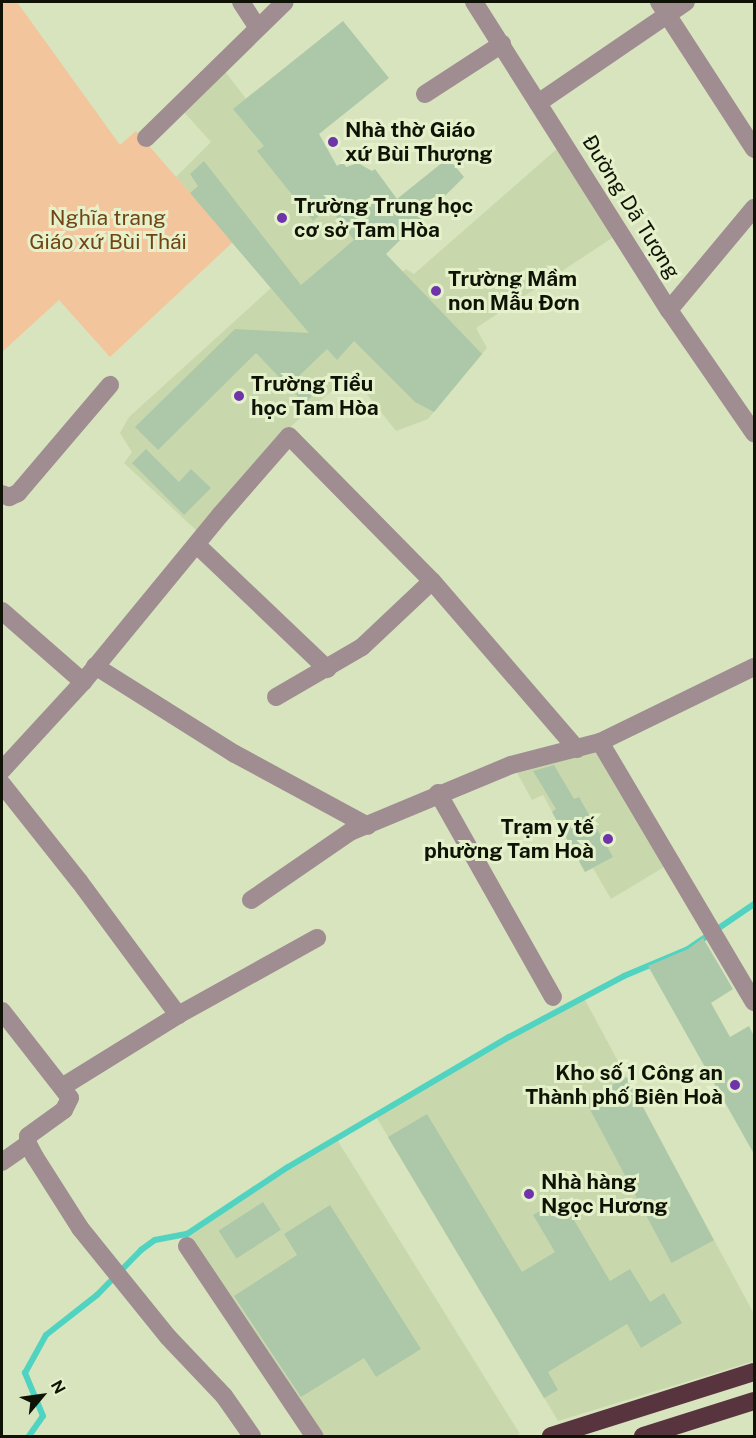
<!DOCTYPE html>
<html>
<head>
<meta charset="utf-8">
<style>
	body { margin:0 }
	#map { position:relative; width:756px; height:1438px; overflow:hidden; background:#d7e4be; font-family:"Public Sans",sans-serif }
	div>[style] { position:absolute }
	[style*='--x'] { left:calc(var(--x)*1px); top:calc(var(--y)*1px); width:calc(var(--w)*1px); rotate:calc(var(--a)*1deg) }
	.built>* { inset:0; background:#c9d8ac }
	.green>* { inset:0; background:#f3c59d }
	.stream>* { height:6px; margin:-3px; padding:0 3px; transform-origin:3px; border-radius:3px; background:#50d3c1 }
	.building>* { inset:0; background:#acc8a9; transform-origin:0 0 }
	.street>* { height:18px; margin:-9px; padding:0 9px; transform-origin:9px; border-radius:9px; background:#a08d92 }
	.highway>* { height:18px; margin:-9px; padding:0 9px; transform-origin:9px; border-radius:9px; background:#58353e }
	.dots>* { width:16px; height:16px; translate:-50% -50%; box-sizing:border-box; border:3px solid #e4f1cb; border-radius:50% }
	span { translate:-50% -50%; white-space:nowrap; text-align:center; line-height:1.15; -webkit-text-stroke:6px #e4f1cb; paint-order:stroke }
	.poi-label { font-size:21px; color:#0f1306; font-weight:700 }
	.left { translate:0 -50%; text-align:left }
	.right { translate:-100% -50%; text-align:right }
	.street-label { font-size:21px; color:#0f1306 }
	.park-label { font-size:21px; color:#724413 }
	.frame { position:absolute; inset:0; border:3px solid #0f1306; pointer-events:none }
	.north { position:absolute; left:12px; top:1366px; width:60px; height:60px; -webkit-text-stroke:4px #e4f1cb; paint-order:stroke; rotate:61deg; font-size:16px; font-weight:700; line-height:24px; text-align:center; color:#0f1306 }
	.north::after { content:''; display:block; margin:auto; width:21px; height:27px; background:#0f1306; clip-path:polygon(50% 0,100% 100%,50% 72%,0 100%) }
</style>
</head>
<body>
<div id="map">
	<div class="built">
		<i style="clip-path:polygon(224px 70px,316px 190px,394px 279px,406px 269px,414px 274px,559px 147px,615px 236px,476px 328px,487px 348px,428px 419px,396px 431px,351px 374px,280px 436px,198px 532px,124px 463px,132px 452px,120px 433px,129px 417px,271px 288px,176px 177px,211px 142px,183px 111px)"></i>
		<i style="clip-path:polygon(597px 750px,666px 866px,611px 899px,593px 868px,585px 872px,543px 795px,532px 800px,516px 771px)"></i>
		<i style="clip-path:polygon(584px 998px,754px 1314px,754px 1361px,558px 1421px,375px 1115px,509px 1037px)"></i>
		<i style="clip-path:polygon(336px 1138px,520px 1434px,513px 1436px,322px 1436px,187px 1234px)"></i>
	</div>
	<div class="green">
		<i style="clip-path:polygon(2px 2px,17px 2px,120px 145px,136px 131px,233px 242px,110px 357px,59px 300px,2px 352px)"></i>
	</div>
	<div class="stream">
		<i style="--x:29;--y:1436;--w:24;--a:-55"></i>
		<i style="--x:43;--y:1416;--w:47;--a:-112.7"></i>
		<i style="--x:25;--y:1373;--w:43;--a:-61.1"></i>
		<i style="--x:46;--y:1335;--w:65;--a:-38.1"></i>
		<i style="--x:97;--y:1295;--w:63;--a:-45.6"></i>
		<i style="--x:141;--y:1250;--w:17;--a:-36"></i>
		<i style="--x:155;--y:1240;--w:33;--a:-11"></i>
		<i style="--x:187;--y:1234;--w:121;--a:-33.6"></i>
		<i style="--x:288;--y:1167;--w:256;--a:-30.5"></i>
		<i style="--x:509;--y:1037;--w:130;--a:-27.9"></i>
		<i style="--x:624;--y:976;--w:69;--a:-22.9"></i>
		<i style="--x:688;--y:949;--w:80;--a:-34.3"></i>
	</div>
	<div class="building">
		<i style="clip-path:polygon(343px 21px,389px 78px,319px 134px,337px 166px,343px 162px,346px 167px,358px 163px,372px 171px,375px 169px,397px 199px,448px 158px,464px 177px,386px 254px,482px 354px,434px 412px,415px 402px,354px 341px,337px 360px,327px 349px,299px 376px,316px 391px,305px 404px,256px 353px,158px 450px,135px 427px,235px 329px,309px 333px,190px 193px,198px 186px,190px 174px,204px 161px,301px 285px,354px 240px,329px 207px,313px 221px,257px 151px,264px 146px,233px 109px)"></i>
		<i style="clip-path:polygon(146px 449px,179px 482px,191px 469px,211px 488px,184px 515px,132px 463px)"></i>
		<i style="clip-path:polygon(554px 765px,574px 799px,579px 797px,613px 857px,585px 872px,552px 812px,556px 809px,533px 771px)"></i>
		<i style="clip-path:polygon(703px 938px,733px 989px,711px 1003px,730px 1037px,749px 1026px,754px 1036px,754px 1154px,648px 966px,688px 949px)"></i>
		<i style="left:627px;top:1077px;width:185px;height:48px;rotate:62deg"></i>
		<i style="clip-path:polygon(427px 1114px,522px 1272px,555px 1252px,533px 1215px,561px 1198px,610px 1281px,630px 1269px,650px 1302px,664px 1293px,682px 1323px,641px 1348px,627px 1324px,548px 1372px,558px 1390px,544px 1398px,388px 1137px)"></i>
		<i style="left:263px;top:1202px;width:33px;height:53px;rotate:57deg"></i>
		<i style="clip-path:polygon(330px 1205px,421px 1349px,376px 1377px,364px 1358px,301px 1397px,234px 1296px,297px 1255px,284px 1234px)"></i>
	</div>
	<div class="street">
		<i style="--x:241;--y:2;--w:30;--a:57"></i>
		<i style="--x:474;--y:2;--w:365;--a:57.7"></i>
		<i style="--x:669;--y:310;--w:150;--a:55.4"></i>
		<i style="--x:659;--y:2;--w:175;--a:57.1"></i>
		<i style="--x:425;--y:94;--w:92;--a:-33"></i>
		<i style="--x:538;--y:103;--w:179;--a:-34.3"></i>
		<i style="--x:146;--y:138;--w:194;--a:-44.4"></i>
		<i style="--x:669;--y:310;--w:133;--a:-50.2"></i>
		<i style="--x:2;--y:494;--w:8;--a:23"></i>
		<i style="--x:9;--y:497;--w:10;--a:-24"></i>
		<i style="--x:18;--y:493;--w:142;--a:-49.6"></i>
		<i style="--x:197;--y:545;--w:180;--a:43.6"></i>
		<i style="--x:2;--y:611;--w:108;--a:41.2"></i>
		<i style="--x:83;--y:682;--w:120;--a:132.6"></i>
		<i style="--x:95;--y:666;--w:165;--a:32.2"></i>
		<i style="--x:235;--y:754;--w:151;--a:28.4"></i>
		<i style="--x:83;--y:682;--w:217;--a:-50.6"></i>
		<i style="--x:221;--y:514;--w:103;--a:-48.9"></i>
		<i style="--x:289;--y:436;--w:204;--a:45.4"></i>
		<i style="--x:432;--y:581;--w:222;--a:49.2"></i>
		<i style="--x:276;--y:697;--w:99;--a:-30.2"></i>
		<i style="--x:362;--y:647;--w:96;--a:-43.3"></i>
		<i style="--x:600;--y:742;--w:302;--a:59.4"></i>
		<i style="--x:2;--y:784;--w:124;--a:51.6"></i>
		<i style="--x:79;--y:881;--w:167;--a:53.5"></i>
		<i style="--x:438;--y:793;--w:234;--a:60.6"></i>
		<i style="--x:251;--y:900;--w:120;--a:-34.5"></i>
		<i style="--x:350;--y:832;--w:174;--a:-22.6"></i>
		<i style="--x:511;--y:765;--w:92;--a:-14.5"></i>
		<i style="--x:600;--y:742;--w:171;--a:-26"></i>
		<i style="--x:2;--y:1011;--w:110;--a:52"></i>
		<i style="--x:70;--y:1098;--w:13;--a:117"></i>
		<i style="--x:64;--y:1110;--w:44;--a:144.2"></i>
		<i style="--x:28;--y:1136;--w:8;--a:90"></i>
		<i style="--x:28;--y:1144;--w:15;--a:62"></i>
		<i style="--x:35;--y:1157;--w:84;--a:57.6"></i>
		<i style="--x:80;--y:1228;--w:140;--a:51.1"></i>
		<i style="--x:168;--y:1337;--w:81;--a:46.5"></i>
		<i style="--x:224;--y:1396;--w:49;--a:55"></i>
		<i style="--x:62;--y:1087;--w:137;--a:-31.8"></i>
		<i style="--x:178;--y:1015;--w:159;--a:-29"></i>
		<i style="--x:2;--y:1162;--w:32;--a:-35"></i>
		<i style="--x:187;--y:1246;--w:229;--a:56.2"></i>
	</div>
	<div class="highway">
		<i style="--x:551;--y:1436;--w:213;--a:-17.5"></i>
		<i style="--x:643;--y:1436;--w:116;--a:-17.5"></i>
	</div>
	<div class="dots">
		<i style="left:333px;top:142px;background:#6f34aa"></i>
		<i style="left:282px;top:218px;background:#6f34aa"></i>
		<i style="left:436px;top:291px;background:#6f34aa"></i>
		<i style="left:239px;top:396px;background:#6f34aa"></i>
		<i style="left:608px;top:839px;background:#6f34aa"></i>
		<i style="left:735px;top:1085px;background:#6f34aa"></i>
		<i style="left:529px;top:1194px;background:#6f34aa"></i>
	</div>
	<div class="poi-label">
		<span class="left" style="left:345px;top:142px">Nhà thờ Giáo<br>xứ Bùi Thượng</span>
		<span class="left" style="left:294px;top:218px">Trường Trung học<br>cơ sở Tam Hòa</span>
		<span class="left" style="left:448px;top:291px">Trường Mầm<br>non Mẫu Đơn</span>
		<span class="left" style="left:251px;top:396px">Trường Tiểu<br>học Tam Hòa</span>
		<span class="right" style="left:594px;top:839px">Trạm y tế<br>phường Tam Hoà</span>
		<span class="right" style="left:723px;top:1085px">Kho số 1 Công an<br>Thành phố Biên Hoà</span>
		<span class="left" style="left:541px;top:1194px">Nhà hàng<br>Ngọc Hương</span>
	</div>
	<div class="street-label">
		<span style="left:631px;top:207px;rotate:58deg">Đường Dã Tượng</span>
	</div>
	<div class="park-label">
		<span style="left:108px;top:230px">Nghĩa trang<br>Giáo xứ Bùi Thái</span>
	</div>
	<div class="frame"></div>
	<div class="north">N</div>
</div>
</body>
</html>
